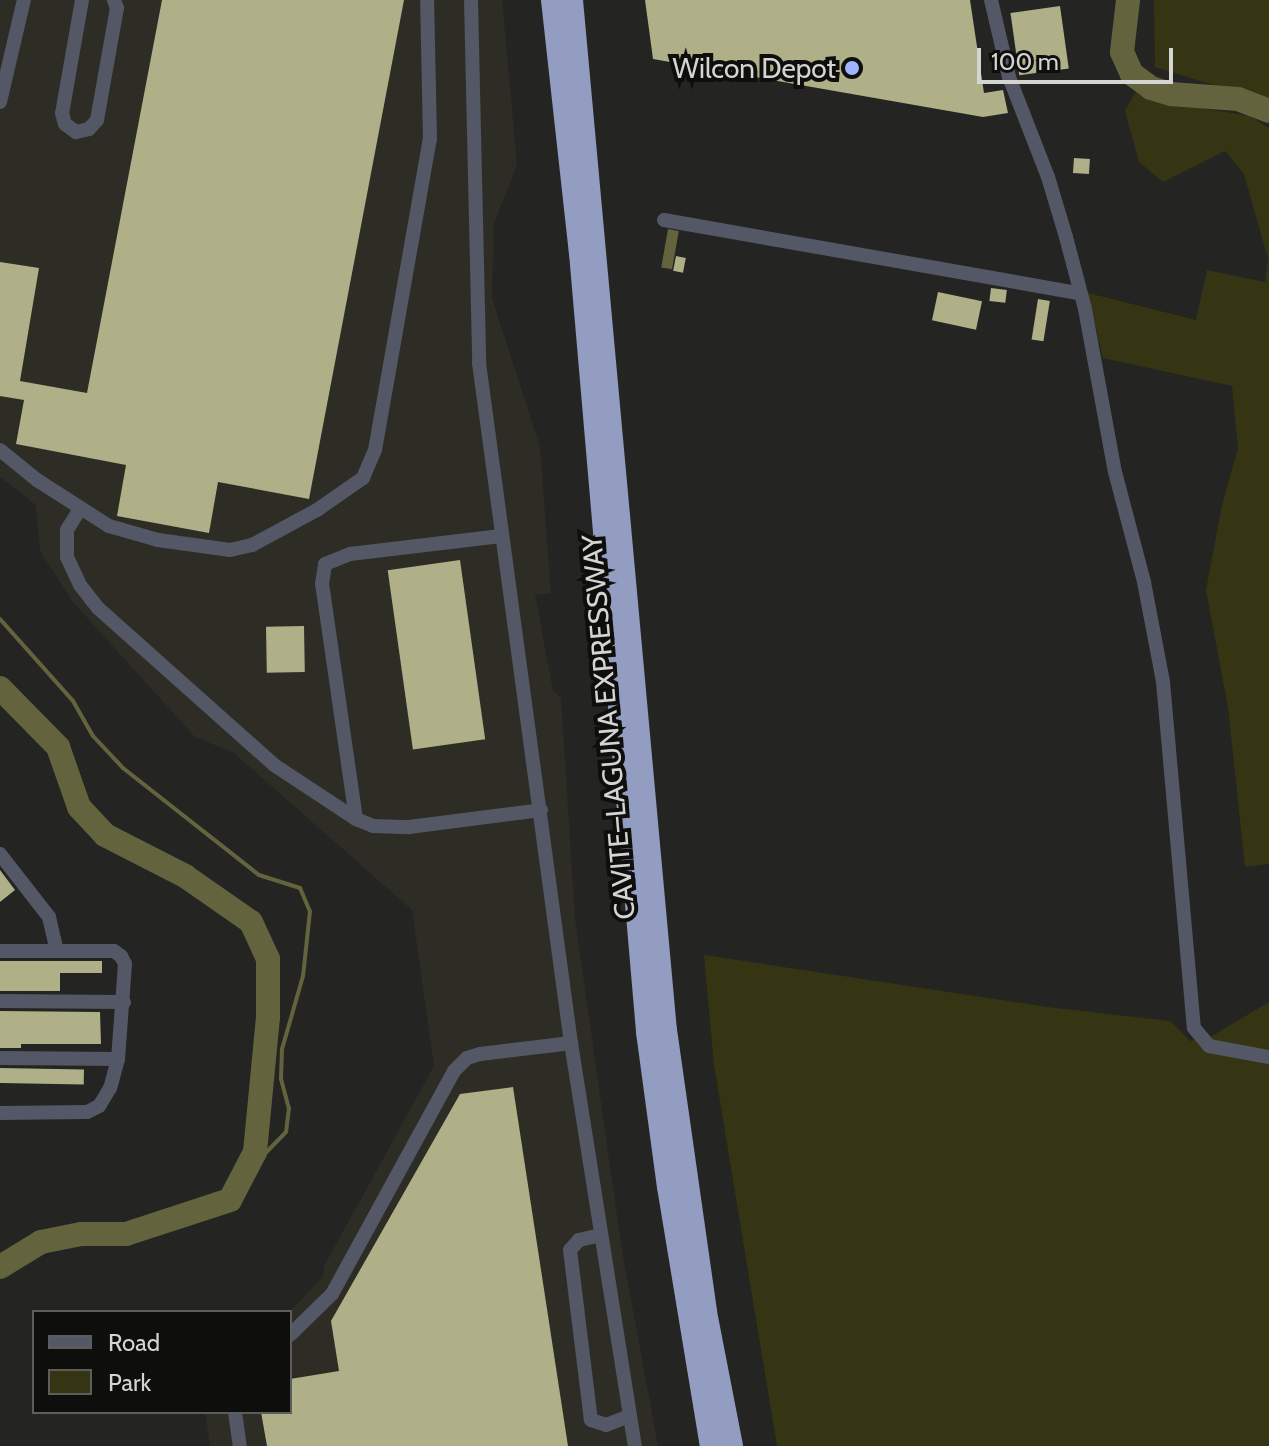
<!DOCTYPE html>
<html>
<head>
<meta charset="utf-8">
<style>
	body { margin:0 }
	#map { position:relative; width:1269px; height:1446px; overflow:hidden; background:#242422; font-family:Cabin,sans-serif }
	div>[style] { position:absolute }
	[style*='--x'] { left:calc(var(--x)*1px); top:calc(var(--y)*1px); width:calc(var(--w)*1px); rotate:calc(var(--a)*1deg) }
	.built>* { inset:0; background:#2d2d26 }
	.green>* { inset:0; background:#353514 }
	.water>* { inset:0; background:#63643e; transform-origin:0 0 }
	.stream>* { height:4px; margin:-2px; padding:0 2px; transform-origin:2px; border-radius:2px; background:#63643e }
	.river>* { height:24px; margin:-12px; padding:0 12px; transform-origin:12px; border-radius:12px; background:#63643e }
	.building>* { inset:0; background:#afaf88; transform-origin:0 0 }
	.minor>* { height:14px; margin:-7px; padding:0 7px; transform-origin:7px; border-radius:7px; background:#535766 }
	.highway>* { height:22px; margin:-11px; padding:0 11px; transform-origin:11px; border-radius:11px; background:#939cc1 }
	.dots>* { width:22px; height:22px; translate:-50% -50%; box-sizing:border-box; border:4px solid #0e0e0d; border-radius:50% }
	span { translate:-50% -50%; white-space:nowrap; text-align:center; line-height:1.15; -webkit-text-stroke:8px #0e0e0d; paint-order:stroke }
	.poi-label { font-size:28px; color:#d4d4d3 }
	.right { translate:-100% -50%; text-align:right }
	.street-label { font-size:28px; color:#d4d4d3 }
	.legend { position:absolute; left:32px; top:1310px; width:260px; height:104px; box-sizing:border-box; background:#0e0e0d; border:2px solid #5d5d5c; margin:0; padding:10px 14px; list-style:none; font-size:24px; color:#d4d4d3 }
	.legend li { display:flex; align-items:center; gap:16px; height:40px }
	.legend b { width:40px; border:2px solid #5d5d5c }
	.scale { position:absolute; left:977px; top:48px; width:196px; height:36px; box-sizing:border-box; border:4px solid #d4d4d3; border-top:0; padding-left:10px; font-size:24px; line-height:28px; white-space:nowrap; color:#d4d4d3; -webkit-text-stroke:6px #0e0e0d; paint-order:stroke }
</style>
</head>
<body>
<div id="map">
	<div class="built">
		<i style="clip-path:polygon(0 0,502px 0,517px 165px,494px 223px,492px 298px,540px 447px,551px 594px,535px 594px,553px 691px,561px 698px,575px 919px,622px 1251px,658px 1446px,210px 1446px,205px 1412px,290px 1412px,289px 1312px,323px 1277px,324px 1266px,434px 1066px,412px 910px,234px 753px,195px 737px,72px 601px,40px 551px,36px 505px,0 477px)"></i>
	</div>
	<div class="green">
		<i style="clip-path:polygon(1154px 0,1269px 0,1269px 102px,1155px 67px)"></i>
		<i style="clip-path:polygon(1137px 90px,1171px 103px,1250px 116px,1269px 128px,1269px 864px,1245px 867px,1228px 707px,1206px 590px,1222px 505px,1238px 448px,1232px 386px,1103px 358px,1088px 293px,1196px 320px,1207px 270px,1265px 282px,1268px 259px,1244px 174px,1225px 151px,1163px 182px,1139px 162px,1125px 111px)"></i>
		<i style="clip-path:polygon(704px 955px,1047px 1007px,1170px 1021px,1190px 1041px,1212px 1036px,1269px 1002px,1269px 1446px,777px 1446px,714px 1065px)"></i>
	</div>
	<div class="water">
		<i style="left:668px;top:229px;width:11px;height:39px;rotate:10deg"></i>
	</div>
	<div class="stream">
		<i style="--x:0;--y:619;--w:110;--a:48.3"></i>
		<i style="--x:73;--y:701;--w:40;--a:60.3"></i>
		<i style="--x:93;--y:736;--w:44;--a:46.8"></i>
		<i style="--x:123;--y:768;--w:173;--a:38.2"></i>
		<i style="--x:259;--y:875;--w:43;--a:17.6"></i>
		<i style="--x:300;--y:888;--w:25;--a:67"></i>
		<i style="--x:310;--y:911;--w:65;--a:96.1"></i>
		<i style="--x:303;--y:976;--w:76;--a:106"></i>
		<i style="--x:282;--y:1049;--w:30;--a:92"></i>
		<i style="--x:281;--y:1079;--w:30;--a:75"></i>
		<i style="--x:289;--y:1108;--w:24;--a:97"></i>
		<i style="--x:286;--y:1132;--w:62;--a:134.3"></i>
	</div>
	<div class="river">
		<i style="--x:1128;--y:0;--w:52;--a:96.6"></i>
		<i style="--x:1122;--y:52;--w:24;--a:66"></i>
		<i style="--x:1132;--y:74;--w:24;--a:36"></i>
		<i style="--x:1151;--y:88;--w:21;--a:17"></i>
		<i style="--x:1171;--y:94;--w:67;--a:4.3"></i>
		<i style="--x:1238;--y:99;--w:33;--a:21"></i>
		<i style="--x:0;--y:688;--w:83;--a:45.5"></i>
		<i style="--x:58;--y:747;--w:64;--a:70.7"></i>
		<i style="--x:79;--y:807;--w:38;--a:47"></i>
		<i style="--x:105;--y:835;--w:90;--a:27.1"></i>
		<i style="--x:185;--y:876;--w:80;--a:34.9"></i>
		<i style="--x:251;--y:922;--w:41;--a:65.3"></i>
		<i style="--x:268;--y:959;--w:58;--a:90"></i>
		<i style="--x:268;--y:1017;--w:136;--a:95.5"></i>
		<i style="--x:255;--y:1152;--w:54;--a:117.5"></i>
		<i style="--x:230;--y:1200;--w:109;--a:161.9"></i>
		<i style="--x:126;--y:1234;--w:45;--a:180"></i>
		<i style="--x:81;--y:1234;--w:41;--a:168.7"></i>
		<i style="--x:41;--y:1242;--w:48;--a:148.6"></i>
	</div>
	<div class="building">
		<i style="clip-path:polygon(162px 0,404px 0,309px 499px,218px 482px,209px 533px,117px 516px,126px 465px,16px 444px,24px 400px,0 396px,0 262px,39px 268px,20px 381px,87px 393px)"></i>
		<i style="clip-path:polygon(645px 0,970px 0,984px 93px,1003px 90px,1008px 113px,983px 117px,653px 59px)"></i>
		<i style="left:1060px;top:6px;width:63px;height:50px;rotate:82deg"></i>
		<i style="left:1074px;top:158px;width:16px;height:15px;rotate:4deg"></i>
		<i style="left:676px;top:256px;width:10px;height:15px;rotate:11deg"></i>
		<i style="left:991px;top:288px;width:16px;height:13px;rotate:7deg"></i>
		<i style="left:938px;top:292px;width:45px;height:29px;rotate:12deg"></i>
		<i style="left:1038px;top:299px;width:12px;height:41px;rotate:9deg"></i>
		<i style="left:460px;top:560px;width:181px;height:73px;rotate:82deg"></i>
		<i style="left:304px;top:626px;width:46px;height:38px;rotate:89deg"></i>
		<i style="clip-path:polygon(0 870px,15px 890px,0 902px)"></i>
		<i style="clip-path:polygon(0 961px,102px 961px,102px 973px,60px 973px,60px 991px,0 991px)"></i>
		<i style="clip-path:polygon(0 1011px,100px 1012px,101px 1044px,21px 1044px,21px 1048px,0 1048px)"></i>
		<i style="left:0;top:1068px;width:84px;height:15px;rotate:1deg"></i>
		<i style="clip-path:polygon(513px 1087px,568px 1446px,267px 1446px,261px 1412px,290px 1412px,290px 1379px,339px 1371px,331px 1321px,460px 1094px)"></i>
	</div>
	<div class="minor">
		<i style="--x:82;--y:0;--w:115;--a:100"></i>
		<i style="--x:62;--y:113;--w:11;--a:75"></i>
		<i style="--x:65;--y:124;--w:14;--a:36"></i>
		<i style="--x:76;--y:132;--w:13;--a:-13"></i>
		<i style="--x:89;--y:129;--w:12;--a:-48"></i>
		<i style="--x:97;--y:120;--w:114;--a:-79.9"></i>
		<i style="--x:117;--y:8;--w:9;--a:-111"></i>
		<i style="--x:471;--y:0;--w:363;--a:88.7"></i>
		<i style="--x:479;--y:363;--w:686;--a:82.3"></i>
		<i style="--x:571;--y:1043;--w:408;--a:81"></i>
		<i style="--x:991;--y:0;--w:79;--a:76.8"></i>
		<i style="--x:1009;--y:77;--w:107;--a:68.7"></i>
		<i style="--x:1048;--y:177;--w:63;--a:73.3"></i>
		<i style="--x:1066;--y:237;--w:74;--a:75.2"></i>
		<i style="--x:1085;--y:309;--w:166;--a:79.6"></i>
		<i style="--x:1115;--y:472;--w:114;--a:75.2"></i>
		<i style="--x:1144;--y:582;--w:102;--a:79.2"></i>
		<i style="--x:1163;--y:682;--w:347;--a:84.9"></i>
		<i style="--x:1194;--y:1028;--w:23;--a:50"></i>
		<i style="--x:1209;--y:1046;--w:61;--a:10.4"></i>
		<i style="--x:0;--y:102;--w:105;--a:-76.8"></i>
		<i style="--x:664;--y:220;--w:422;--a:10"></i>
		<i style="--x:0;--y:450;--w:48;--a:39"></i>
		<i style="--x:37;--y:480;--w:85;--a:32.6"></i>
		<i style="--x:109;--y:526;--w:51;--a:15.9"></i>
		<i style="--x:158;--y:540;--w:73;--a:7.9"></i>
		<i style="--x:230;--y:550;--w:23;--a:-13"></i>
		<i style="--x:252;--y:545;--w:74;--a:-28.3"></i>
		<i style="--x:317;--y:510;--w:56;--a:-34.8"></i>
		<i style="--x:363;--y:478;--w:30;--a:-67"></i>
		<i style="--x:375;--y:450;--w:316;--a:-80"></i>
		<i style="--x:430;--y:139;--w:139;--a:-91.2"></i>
		<i style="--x:80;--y:509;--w:25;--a:122"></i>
		<i style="--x:67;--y:530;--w:27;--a:90"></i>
		<i style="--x:67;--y:557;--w:31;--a:65"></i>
		<i style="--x:80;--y:585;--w:29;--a:52"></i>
		<i style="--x:98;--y:608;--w:236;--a:41.7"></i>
		<i style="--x:274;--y:765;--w:98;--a:33.4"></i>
		<i style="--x:356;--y:819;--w:18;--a:22"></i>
		<i style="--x:373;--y:826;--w:36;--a:2"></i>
		<i style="--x:409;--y:827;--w:133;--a:-7.3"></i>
		<i style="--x:356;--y:819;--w:237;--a:-98.2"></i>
		<i style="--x:322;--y:584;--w:20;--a:-81"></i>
		<i style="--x:325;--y:564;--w:27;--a:-22"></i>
		<i style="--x:350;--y:554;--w:152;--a:-6.8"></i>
		<i style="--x:0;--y:854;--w:80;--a:52.1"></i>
		<i style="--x:49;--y:917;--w:35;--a:77"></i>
		<i style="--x:0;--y:951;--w:114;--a:0"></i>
		<i style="--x:114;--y:951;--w:9;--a:36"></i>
		<i style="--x:121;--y:956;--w:9;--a:63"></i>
		<i style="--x:125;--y:964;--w:95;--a:94.2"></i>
		<i style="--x:118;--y:1059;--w:30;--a:105"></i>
		<i style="--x:110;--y:1088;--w:21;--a:121"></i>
		<i style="--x:99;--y:1106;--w:13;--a:153"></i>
		<i style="--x:87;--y:1112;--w:87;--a:179.3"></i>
		<i style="--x:0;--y:1001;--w:124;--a:0.5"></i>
		<i style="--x:0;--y:1058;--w:118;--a:0.5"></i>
		<i style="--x:601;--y:1235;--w:23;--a:167"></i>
		<i style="--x:579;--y:1240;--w:13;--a:132"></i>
		<i style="--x:570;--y:1250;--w:171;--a:83"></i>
		<i style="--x:591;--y:1420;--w:16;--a:18"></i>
		<i style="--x:606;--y:1425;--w:25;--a:-21"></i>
		<i style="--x:290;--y:1335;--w:59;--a:-44.3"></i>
		<i style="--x:332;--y:1294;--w:254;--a:-61.3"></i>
		<i style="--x:454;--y:1071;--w:18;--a:-45"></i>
		<i style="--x:467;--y:1058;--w:14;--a:-17"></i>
		<i style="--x:480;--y:1054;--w:92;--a:-6.9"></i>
		<i style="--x:235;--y:1412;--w:34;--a:82"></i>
	</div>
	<div class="highway">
		<i style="--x:552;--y:0;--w:255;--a:83.7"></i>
		<i style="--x:580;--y:253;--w:782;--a:85.08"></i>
		<i style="--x:647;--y:1032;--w:156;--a:82.3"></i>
		<i style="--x:668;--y:1187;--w:263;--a:80.6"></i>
		<i style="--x:572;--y:0;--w:1034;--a:84.79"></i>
		<i style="--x:666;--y:1030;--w:285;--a:81.9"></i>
		<i style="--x:706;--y:1312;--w:136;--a:79"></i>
	</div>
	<div class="dots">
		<i style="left:852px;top:68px;background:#a0b3fd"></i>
	</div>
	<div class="poi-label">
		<span class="right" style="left:836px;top:68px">Wilcon Depot</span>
	</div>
	<div class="street-label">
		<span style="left:608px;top:727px;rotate:-95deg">CAVITE–LAGUNA EXPRESSWAY</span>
	</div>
	<ul class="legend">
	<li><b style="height:10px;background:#535766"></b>Road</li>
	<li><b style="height:22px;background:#353514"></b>Park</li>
	</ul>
	<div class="scale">100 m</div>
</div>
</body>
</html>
